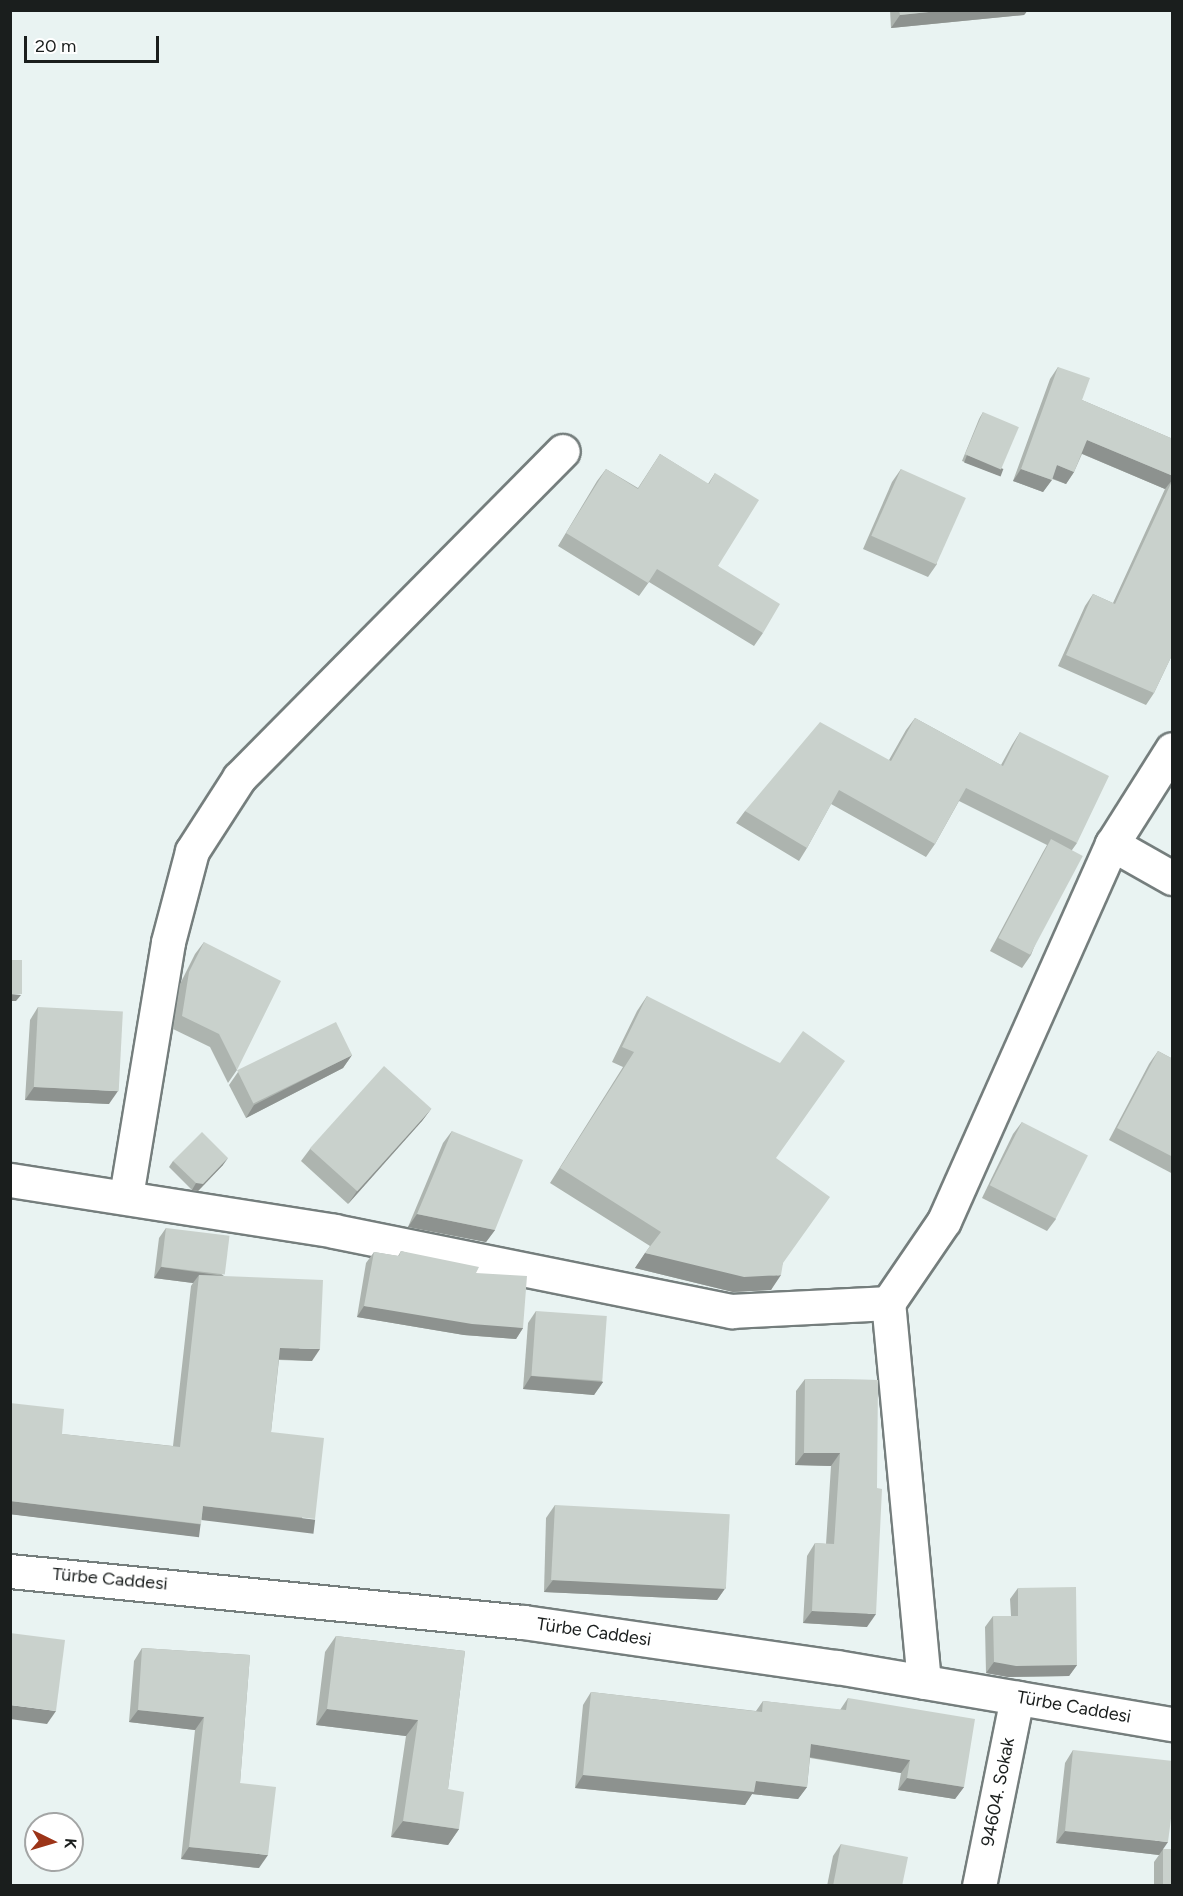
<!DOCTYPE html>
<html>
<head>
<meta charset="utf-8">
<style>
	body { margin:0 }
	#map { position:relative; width:1183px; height:1896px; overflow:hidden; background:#e9f3f2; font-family:Figtree,sans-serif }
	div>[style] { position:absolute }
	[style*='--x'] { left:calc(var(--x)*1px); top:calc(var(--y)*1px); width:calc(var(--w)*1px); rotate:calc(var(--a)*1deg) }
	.roads { filter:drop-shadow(2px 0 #757e7d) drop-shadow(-2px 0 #757e7d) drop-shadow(0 2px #757e7d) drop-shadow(0 -2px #757e7d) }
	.minor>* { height:33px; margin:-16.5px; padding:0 16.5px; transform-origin:16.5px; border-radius:16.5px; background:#fff }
	.wall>* { inset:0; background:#adb4af }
	.shaded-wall>* { inset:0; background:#8d928f; transform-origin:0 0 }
	.building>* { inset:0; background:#c9d1cc; transform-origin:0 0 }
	span { translate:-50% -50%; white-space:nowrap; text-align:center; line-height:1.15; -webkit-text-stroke:4.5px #fff; paint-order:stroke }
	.street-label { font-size:18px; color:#1a1e1d }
	.frame { position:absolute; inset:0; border:12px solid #1a1e1d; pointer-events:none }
	.north { position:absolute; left:24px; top:1812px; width:60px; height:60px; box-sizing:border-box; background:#fff; border:2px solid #a3a5a5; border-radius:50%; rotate:95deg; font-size:16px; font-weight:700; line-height:24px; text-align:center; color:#1a1e1d }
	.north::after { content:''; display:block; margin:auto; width:21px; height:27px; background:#9c3418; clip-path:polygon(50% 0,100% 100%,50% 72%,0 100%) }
	.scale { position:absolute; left:24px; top:36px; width:135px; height:27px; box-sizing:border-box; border:3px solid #1a1e1d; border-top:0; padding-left:8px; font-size:18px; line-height:21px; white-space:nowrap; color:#1a1e1d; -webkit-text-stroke:4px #fff; paint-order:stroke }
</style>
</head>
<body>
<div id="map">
	<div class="roads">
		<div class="minor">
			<i style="--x:1112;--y:844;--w:69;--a:29.5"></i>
			<i style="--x:10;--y:1180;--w:328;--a:8.9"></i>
			<i style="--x:334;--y:1231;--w:406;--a:11.4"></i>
			<i style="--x:732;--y:1311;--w:156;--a:-2.9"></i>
			<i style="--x:126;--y:1196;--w:257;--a:-80.6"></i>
			<i style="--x:168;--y:942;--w:94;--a:-75.2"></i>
			<i style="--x:192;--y:851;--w:87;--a:-57.2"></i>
			<i style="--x:239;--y:778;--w:460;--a:-45.3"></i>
			<i style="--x:10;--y:1571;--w:516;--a:5.68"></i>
			<i style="--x:523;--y:1622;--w:317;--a:8.2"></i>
			<i style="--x:837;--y:1667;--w:340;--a:9.7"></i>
			<i style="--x:924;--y:1682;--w:381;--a:-95.4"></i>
			<i style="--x:888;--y:1303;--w:99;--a:-55.7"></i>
			<i style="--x:944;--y:1221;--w:413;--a:-66"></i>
			<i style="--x:1112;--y:844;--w:112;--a:-57.7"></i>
			<i style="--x:979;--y:1886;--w:192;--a:-78.6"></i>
		</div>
	</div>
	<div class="wall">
		<i style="clip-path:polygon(890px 10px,1028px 10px,1024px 15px,891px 28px)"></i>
		<i style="clip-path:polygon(1058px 367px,1082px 400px,1173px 439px,1173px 653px,1154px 693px,1146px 705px,1058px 666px,1085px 606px,1093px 594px,1113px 603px,1165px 489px,1082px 454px,1074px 472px,1066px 484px,1052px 479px,1043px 492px,1013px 481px,1050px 379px)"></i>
		<i style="clip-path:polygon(983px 412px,998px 475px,962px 461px,979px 419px)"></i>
		<i style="clip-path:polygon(660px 454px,708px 484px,715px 473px,718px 566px,763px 633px,754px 646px,649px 582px,639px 596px,558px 546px,597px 481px,606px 469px,638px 488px)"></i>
		<i style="clip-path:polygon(901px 469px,937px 564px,928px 577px,863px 549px,892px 482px)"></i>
		<i style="clip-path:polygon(915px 718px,1001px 765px,1012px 745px,1020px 732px,1077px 843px,1072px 850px,1031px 955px,1022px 968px,990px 951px,1043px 852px,1047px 845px,959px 801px,935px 844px,926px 857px,831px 804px,807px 848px,799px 861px,736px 823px,745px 811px,889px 760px,906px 730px)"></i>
		<i style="clip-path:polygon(204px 942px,237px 1070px,228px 1083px,210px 1047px,173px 1029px,180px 984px,195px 954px)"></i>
		<i style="clip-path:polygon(647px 996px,776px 1158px,783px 1263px,771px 1290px,733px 1292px,635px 1268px,650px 1246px,550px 1183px,623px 1067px,612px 1062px,637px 1011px)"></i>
		<i style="clip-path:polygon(38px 1007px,109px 1104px,25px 1100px,30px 1020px)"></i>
		<i style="clip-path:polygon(1158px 1051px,1173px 1059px,1173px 1174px,1109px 1140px,1149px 1064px)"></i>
		<i style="clip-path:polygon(352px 1055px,343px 1068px,246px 1118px,229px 1085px,238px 1072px)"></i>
		<i style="clip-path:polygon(431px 1109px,422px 1121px,348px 1204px,301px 1161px,310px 1149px)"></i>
		<i style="clip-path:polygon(1022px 1122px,1056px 1219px,1047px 1231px,982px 1198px,1013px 1134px)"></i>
		<i style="clip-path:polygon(452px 1131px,495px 1230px,486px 1242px,408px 1227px,443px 1143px)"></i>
		<i style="clip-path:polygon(173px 1161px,223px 1165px,198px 1191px,192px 1190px,169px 1167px)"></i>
		<i style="clip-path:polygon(166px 1228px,224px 1276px,312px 1361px,279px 1360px,271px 1432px,307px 1531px,201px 1519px,201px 1524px,192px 1536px,10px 1514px,10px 1403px,62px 1434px,173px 1446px,191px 1286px,193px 1283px,154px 1278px,159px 1238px)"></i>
		<i style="clip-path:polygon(401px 1251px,476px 1273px,523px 1328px,516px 1339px,464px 1335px,357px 1317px,366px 1263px,374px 1252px,398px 1256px)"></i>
		<i style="clip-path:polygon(536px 1311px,603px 1382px,594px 1395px,523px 1389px,528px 1323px)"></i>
		<i style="clip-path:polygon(805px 1379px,878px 1380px,867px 1627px,803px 1623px,807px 1556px,815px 1543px,826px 1544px,831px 1466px,795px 1465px,796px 1391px)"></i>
		<i style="clip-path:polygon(555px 1505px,726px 1587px,717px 1600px,544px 1592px,546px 1518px)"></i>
		<i style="clip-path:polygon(1018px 1588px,1077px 1665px,1069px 1676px,1008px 1677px,986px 1673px,985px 1627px,993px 1616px,1011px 1616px,1010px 1599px)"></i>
		<i style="clip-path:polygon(336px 1636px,465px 1651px,448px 1789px,459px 1829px,448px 1845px,391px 1837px,406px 1736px,316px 1725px,325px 1652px)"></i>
		<i style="clip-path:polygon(142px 1648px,250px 1655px,240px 1783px,259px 1868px,181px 1859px,195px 1730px,129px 1722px,134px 1661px)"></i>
		<i style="clip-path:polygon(591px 1692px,756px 1711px,763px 1701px,840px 1710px,848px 1698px,964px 1787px,955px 1799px,898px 1790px,901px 1773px,810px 1758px,807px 1787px,798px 1799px,752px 1794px,745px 1805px,575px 1788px,583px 1705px)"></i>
		<i style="clip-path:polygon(1073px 1750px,1163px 1849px,1173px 1886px,1154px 1886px,1154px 1862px,1159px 1855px,1056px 1843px,1065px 1763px)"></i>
		<i style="clip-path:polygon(841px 1844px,902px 1886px,827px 1886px,833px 1856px)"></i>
	</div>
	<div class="shaded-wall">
		<i style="clip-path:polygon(948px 10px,1028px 10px,1024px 15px,891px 28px,900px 15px)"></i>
		<i style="clip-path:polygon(1087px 440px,1173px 476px,1173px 479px,1165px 489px,1078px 452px)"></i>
		<i style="left:967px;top:455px;width:39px;height:8px;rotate:21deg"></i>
		<i style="clip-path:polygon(1057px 465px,1074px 472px,1066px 484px,1049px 477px)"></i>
		<i style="clip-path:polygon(1021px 469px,1052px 480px,1043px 492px,1013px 481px)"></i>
		<i style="clip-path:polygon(10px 994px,21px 995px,16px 1001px,10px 1001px)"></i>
		<i style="clip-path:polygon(352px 1055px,343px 1068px,246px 1118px,254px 1105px)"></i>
		<i style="clip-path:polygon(34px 1087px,118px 1091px,109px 1104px,25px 1100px)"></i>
		<i style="clip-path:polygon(431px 1109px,422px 1121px,348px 1204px,357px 1191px)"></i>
		<i style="clip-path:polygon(228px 1158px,223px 1165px,198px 1191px,192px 1190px,196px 1183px)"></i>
		<i style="clip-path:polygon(417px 1214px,495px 1230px,486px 1242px,408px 1227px)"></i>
		<i style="clip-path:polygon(645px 1253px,774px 1276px,781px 1275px,771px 1290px,733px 1292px,635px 1268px)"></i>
		<i style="clip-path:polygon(161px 1267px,224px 1276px,199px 1275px,193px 1283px,154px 1278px)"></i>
		<i style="clip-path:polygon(364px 1306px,523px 1328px,516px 1339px,464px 1335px,357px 1317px)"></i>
		<i style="clip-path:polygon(280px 1348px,320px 1349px,312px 1361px,272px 1359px)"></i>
		<i style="clip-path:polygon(531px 1376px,603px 1382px,594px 1395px,523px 1389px)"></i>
		<i style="clip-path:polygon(804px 1453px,840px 1453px,831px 1466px,795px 1465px)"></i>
		<i style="left:10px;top:1501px;width:192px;height:13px;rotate:7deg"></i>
		<i style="left:203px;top:1506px;width:113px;height:14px;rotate:7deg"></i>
		<i style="clip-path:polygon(553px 1580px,726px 1587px,717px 1600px,544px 1592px)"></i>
		<i style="clip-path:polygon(812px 1611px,876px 1614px,867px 1627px,803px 1623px)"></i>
		<i style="clip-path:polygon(994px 1662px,1077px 1665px,1069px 1676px,1008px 1677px,986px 1673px)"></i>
		<i style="clip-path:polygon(10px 1705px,56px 1711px,47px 1724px,10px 1719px)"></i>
		<i style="clip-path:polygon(327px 1709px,418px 1720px,406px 1736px,316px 1725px)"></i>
		<i style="clip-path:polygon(138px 1710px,204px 1717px,195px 1730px,129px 1722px)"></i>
		<i style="clip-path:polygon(811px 1744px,910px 1760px,901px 1773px,803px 1756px)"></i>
		<i style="clip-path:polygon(583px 1775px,756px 1781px,807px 1787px,798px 1799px,752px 1794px,745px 1805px,575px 1788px)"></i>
		<i style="clip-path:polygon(907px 1778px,964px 1787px,955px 1799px,898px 1790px)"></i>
		<i style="clip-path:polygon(403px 1821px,459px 1829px,448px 1845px,391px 1837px)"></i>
		<i style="clip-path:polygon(1065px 1831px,1168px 1842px,1159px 1855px,1056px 1843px)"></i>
		<i style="clip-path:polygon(189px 1847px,268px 1855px,259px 1868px,181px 1859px)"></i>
	</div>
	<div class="building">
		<i style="clip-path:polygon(899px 10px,948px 10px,900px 15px)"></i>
		<i style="clip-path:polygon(1058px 367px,1090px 378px,1082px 400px,1173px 439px,1173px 476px,1087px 440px,1074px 472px,1057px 465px,1052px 480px,1021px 469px)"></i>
		<i style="left:983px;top:412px;width:39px;height:46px;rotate:23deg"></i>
		<i style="clip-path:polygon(660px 454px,709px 484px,715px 473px,759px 500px,718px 566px,780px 604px,763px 633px,657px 569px,648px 583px,566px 533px,606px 469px,638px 489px)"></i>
		<i style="left:901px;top:469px;width:71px;height:73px;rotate:24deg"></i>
		<i style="clip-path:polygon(1173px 479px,1173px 653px,1154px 693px,1066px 655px,1093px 594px,1115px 604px)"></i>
		<i style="clip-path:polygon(915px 718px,1003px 766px,1020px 732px,1109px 776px,1077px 843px,966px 788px,935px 844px,839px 790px,807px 848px,745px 811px,820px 722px,891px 761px)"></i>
		<i style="left:1051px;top:839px;width:36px;height:112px;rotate:28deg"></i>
		<i style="clip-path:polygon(204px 942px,281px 981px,237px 1070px,219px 1034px,182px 1016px,189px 972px)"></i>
		<i style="left:10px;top:960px;width:12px;height:34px"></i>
		<i style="clip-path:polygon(647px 996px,780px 1063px,803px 1031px,845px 1061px,776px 1158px,830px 1197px,783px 1263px,781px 1275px,744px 1277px,645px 1253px,661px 1232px,560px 1168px,634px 1052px,622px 1047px)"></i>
		<i style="left:38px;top:1007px;width:85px;height:80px;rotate:3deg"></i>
		<i style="left:336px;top:1022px;width:37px;height:110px;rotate:64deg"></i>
		<i style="clip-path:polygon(1158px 1051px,1173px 1059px,1173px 1157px,1117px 1128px)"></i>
		<i style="left:384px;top:1066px;width:64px;height:111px;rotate:42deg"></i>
		<i style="left:1022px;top:1122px;width:74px;height:71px;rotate:27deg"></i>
		<i style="clip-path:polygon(452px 1131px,523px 1160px,495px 1230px,417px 1214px)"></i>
		<i style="clip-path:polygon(202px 1132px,228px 1158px,203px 1184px,196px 1183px,173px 1161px)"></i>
		<i style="left:166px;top:1228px;width:64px;height:39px;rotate:7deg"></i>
		<i style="clip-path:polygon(401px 1251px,479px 1267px,476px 1273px,527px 1276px,523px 1328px,472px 1324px,364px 1306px,374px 1252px,399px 1256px)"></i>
		<i style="clip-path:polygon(199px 1275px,323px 1280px,320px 1349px,280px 1348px,271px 1432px,324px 1438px,315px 1519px,203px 1506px,201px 1524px,10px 1501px,10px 1403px,64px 1409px,62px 1434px,180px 1447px)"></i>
		<i style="left:536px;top:1311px;width:71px;height:65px;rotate:4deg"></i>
		<i style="clip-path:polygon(805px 1379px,878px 1380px,877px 1488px,882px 1489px,876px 1614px,812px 1611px,815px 1543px,834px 1544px,840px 1453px,804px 1453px)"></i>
		<i style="left:555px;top:1505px;width:175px;height:75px;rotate:3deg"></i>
		<i style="clip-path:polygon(1076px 1587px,1077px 1665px,1016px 1666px,994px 1662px,993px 1616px,1018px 1616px,1018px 1588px)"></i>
		<i style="clip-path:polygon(10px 1633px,65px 1640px,56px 1711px,10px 1705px)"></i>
		<i style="clip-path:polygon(336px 1636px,465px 1651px,448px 1789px,464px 1792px,459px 1829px,403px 1821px,418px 1720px,327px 1709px)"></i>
		<i style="clip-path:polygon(142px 1648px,250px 1655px,240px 1783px,276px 1787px,268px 1855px,189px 1847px,204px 1717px,138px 1710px)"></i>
		<i style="clip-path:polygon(591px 1692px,762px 1712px,763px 1701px,846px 1710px,848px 1698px,975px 1719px,964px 1787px,907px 1778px,910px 1760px,811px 1744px,807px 1787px,756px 1781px,754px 1792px,583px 1775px)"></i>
		<i style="clip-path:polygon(1073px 1750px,1173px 1761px,1173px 1803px,1168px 1842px,1065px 1831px)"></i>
		<i style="clip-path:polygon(841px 1844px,908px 1857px,902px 1886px,833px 1886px)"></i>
		<i style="left:1163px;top:1849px;width:10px;height:37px"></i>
	</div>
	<div class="street-label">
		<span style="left:110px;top:1579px;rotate:5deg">Türbe Caddesi</span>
		<span style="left:594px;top:1632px;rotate:8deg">Türbe Caddesi</span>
		<span style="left:1074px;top:1707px;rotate:10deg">Türbe Caddesi</span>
		<span style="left:998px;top:1792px;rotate:-79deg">94604. Sokak</span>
	</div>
	<div class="frame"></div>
	<div class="north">K</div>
	<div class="scale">20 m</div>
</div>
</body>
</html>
